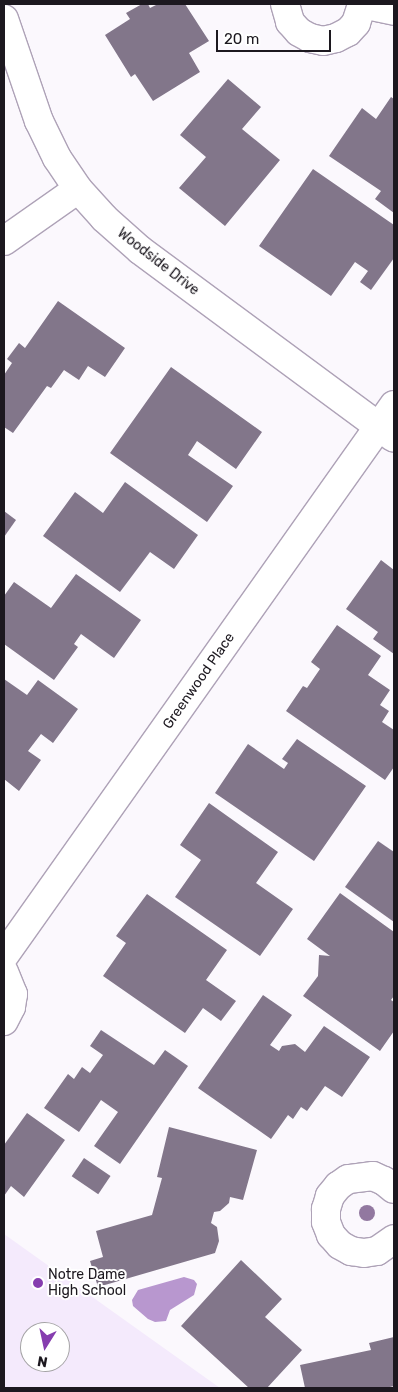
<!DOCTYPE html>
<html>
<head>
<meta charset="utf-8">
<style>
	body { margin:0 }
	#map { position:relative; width:398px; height:1392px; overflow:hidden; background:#fbf8fd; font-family:Rubik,sans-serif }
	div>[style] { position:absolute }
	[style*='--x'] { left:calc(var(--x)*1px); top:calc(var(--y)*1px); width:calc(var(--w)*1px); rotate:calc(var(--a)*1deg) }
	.built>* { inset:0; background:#f4eafc }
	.water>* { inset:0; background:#b897cf }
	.building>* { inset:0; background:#82768a; transform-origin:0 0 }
	.roads { filter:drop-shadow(1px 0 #aea2b7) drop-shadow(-1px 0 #aea2b7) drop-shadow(0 1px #aea2b7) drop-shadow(0 -1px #aea2b7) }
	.minor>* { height:28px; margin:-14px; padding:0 14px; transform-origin:14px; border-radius:14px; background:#fff }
	.trees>* { width:16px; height:16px; margin:-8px; border-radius:50%; background:#9278a0 }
	.dots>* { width:14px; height:14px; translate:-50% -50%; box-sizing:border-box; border:2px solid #fff; border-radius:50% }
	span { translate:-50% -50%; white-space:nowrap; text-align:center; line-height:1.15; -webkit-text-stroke:4px #fff; paint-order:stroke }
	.street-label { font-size:14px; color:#1c181f }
	.poi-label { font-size:14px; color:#1c181f }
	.left { translate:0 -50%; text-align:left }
	.frame { position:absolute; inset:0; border:5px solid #1c181f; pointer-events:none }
	.north { position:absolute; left:20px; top:1322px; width:50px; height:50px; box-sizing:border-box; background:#fff; border:1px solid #a4a3a5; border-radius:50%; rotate:190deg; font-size:14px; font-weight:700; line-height:20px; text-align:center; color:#1c181f }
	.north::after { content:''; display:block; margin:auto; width:18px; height:22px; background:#863daf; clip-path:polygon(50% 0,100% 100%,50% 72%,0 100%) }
	.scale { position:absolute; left:216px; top:30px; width:115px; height:22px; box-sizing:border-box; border:2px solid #1c181f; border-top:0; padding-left:6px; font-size:15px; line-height:18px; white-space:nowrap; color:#1c181f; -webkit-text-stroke:4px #fff; paint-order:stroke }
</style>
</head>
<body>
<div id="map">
	<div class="built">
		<i style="clip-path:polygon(evenodd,4px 1234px,220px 1388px,4px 1388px,4px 1234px,30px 1332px,60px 1332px,60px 1362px,30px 1362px,30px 1332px)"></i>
	</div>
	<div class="water">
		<i style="clip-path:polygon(184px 1277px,194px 1280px,197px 1284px,194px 1295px,170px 1310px,166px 1321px,155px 1322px,148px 1319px,133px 1306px,132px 1300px,138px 1290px)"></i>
	</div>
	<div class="building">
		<i style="clip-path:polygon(142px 4px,148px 4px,150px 8px,158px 4px,185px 4px,209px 41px,189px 53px,200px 72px,153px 101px,135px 74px,131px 77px,105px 35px,130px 19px,126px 13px)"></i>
		<i style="clip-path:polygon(228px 79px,261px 107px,242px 129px,280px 160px,225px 226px,179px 188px,206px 157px,180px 135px)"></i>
		<i style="clip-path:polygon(391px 97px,394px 99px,394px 213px,375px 199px,381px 191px,329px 156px,362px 108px,376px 119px)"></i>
		<i style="clip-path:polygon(313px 169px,394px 225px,394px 258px,371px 290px,360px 282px,368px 271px,355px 262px,331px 296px,259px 246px)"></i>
		<i style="clip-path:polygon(58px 301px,125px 348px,105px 377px,88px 366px,79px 380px,64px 370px,51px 388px,47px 386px,13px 433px,4px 427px,4px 375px,12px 363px,7px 359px,19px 343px,25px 348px)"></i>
		<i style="clip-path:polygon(171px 367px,262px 432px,236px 469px,197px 441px,188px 455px,233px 486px,207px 522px,110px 453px)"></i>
		<i style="clip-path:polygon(125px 482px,198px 535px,174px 569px,150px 552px,120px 592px,43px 536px,75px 492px,103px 513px)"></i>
		<i style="clip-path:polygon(4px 511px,16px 520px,4px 537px)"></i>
		<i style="clip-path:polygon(381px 560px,394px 570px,394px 654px,373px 639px,378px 632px,346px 609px)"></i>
		<i style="clip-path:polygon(76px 574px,141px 620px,114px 658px,81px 634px,74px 644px,78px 647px,54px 680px,4px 644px,4px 596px,14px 582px,51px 608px)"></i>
		<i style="clip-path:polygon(337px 625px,381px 656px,368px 675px,390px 690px,380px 705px,389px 711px,382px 722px,394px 730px,394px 767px,385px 780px,286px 711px,303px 686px,307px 688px,320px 669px,311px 662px)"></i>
		<i style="clip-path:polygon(4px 679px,27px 695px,38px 680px,78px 709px,53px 743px,41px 734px,28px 751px,41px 760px,19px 791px,4px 779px)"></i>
		<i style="clip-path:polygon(297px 739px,366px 786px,314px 861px,215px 793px,248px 744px,284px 769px,288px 763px,282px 759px)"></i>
		<i style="clip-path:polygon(209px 803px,278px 852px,256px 883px,293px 909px,260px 956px,175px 897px,201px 860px,180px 845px)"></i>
		<i style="clip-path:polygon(378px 841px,394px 852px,394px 922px,345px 887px)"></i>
		<i style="clip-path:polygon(340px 893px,394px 932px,394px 996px,391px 1000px,394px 1002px,394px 1031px,380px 1051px,303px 996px,318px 976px,319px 955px,330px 956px,307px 939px)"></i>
		<i style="clip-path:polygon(147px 894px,227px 950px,206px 980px,236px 1001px,221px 1021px,203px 1008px,185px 1033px,103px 976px,126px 943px,116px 936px)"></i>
		<i style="clip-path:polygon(263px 995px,292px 1015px,270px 1045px,279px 1051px,282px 1046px,295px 1044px,305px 1052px,324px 1026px,370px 1057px,342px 1097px,325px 1086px,307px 1111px,301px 1107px,293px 1119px,288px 1115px,271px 1139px,198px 1088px)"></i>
		<i style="clip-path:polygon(101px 1030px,154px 1065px,165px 1050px,188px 1066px,120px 1164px,94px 1146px,118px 1112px,101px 1100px,79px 1132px,44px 1108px,68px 1074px,74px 1079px,82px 1067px,90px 1073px,103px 1055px,90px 1046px)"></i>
		<i style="clip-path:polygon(27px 1113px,65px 1140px,24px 1197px,11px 1186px,4px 1196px,4px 1145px)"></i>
		<i style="clip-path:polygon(169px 1127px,257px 1150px,243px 1200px,230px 1197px,229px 1203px,220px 1211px,214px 1212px,211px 1223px,217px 1227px,219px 1241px,215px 1253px,98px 1287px,90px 1261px,103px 1257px,96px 1231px,152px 1215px,162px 1178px,157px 1177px)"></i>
		<i style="left:84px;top:1158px;width:32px;height:22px;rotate:34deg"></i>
		<i style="clip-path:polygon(241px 1260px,282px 1299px,265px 1317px,302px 1350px,267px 1388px,249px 1388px,181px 1326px)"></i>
		<i style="clip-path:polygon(394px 1337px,394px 1386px,386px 1388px,305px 1388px,300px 1365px,371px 1350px,369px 1343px)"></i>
	</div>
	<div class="roads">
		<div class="minor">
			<i style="--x:285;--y:4;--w:19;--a:74"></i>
			<i style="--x:290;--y:22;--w:13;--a:48"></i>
			<i style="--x:299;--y:32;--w:13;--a:29"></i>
			<i style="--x:310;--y:38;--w:13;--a:13"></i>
			<i style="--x:323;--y:41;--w:13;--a:-13"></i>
			<i style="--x:336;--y:38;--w:13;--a:-27"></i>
			<i style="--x:348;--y:32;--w:12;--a:-48"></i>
			<i style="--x:356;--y:23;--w:20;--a:-72"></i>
			<i style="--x:362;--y:4;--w:33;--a:12"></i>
			<i style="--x:4;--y:19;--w:108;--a:71.1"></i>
			<i style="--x:39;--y:121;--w:41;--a:64.1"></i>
			<i style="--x:57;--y:158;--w:37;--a:56"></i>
			<i style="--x:78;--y:189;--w:39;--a:48"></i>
			<i style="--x:104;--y:218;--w:48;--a:41.6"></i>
			<i style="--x:140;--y:250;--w:315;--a:36.5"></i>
			<i style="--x:4;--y:241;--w:90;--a:-35.1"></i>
			<i style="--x:4;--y:956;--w:675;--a:-54.71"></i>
			<i style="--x:4;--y:972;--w:24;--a:68"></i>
			<i style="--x:13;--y:994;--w:13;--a:99"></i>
			<i style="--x:11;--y:1007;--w:16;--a:117"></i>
			<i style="--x:394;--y:1189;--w:13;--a:-141"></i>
			<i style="--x:384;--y:1181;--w:12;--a:-156"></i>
			<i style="--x:373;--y:1176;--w:25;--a:173"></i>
			<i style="--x:348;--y:1179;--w:12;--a:145"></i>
			<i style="--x:338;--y:1186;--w:13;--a:129"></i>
			<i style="--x:330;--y:1196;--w:14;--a:107"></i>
			<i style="--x:326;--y:1209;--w:13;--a:90"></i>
			<i style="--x:326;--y:1222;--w:14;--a:69"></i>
			<i style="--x:331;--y:1235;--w:13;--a:48"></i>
			<i style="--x:340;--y:1245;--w:13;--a:29"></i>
			<i style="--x:351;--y:1251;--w:13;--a:9"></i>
			<i style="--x:364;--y:1253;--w:13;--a:-9"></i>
			<i style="--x:377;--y:1251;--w:21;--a:-35"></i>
		</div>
	</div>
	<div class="trees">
		<i style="left:367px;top:1213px"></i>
	</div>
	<div class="dots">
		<i style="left:38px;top:1283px;background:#863daf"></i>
	</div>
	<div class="street-label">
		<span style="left:158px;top:262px;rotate:38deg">Woodside Drive</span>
		<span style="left:199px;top:681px;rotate:-55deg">Greenwood Place</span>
	</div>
	<div class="poi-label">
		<span class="left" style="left:48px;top:1283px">Notre Dame<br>High School</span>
	</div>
	<div class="frame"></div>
	<div class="north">N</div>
	<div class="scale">20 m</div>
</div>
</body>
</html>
